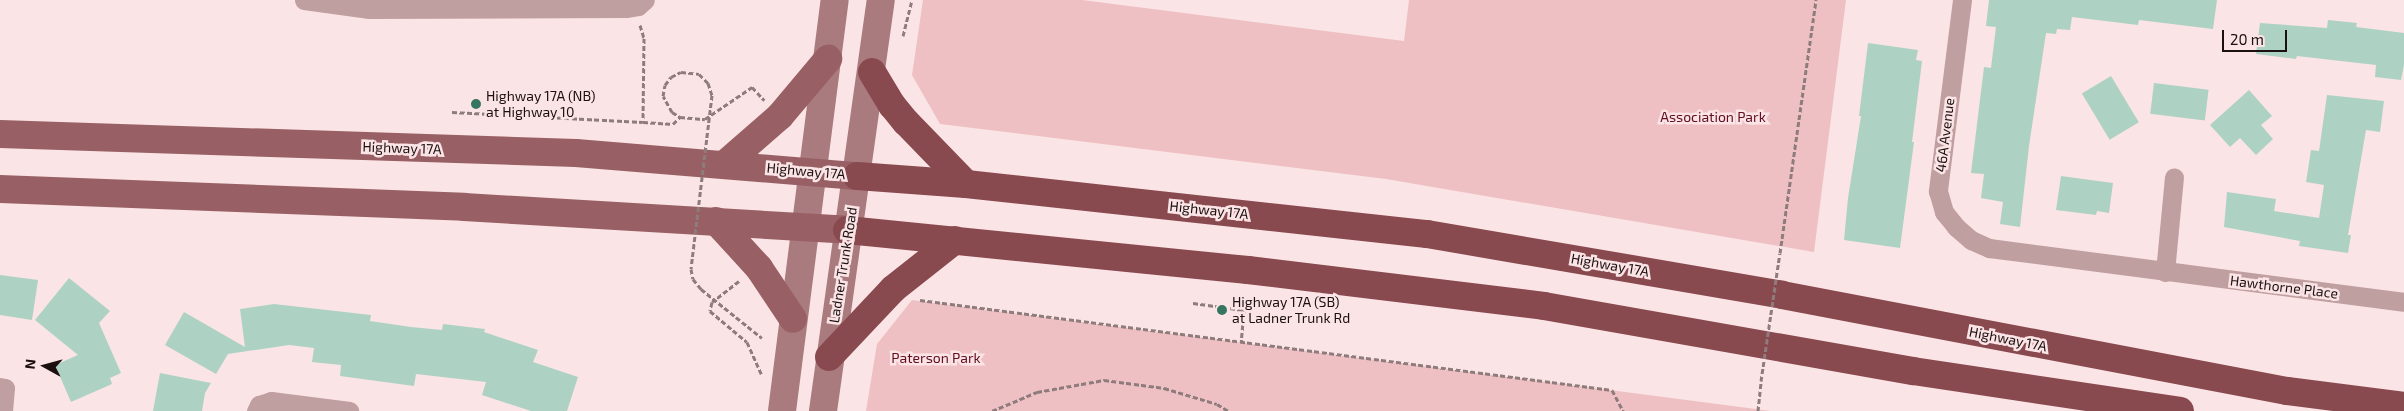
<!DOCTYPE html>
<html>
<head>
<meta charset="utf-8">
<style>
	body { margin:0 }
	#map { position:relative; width:2404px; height:411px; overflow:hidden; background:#fbe4e5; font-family:"Exo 2",sans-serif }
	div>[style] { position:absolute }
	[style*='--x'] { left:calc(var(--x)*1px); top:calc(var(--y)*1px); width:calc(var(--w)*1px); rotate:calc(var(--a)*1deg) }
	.green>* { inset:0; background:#eec0c3 }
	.building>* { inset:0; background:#add2c4; transform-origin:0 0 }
	.path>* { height:3px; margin-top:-1.5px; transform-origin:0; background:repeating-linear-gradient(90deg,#8e7c7d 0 5px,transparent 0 7.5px) }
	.street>* { height:19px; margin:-9.5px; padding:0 9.5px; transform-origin:9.5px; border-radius:9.5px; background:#c09fa1 }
	.secondary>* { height:28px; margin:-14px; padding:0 14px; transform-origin:14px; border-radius:14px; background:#a97a7e }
	.primary>* { height:28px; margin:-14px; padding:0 14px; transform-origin:14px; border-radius:14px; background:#986064 }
	.highway>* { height:28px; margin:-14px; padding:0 14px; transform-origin:14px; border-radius:14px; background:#88494f }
	.path-bridge>* { height:3px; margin-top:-1.5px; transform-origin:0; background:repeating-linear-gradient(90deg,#8e7c7d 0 5px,transparent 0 7.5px) }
	.dots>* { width:14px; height:14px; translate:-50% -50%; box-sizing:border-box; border:2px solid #fbe4e5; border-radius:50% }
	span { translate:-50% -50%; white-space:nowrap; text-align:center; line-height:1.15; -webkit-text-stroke:5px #fbe4e5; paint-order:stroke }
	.poi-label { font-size:14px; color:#1c0f10 }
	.left { translate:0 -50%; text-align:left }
	.park-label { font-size:14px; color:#620d21 }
	.street-label { font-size:14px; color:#1c0f10 }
	.north { position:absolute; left:20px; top:341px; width:50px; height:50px; -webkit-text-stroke:4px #fbe4e5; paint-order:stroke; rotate:277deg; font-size:14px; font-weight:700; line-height:20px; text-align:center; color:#1c0f10 }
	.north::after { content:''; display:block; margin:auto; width:18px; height:22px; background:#1c0f10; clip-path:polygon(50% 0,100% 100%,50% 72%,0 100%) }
	.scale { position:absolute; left:2222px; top:30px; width:65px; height:22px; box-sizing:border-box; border:2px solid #1c0f10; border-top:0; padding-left:6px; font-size:15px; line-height:18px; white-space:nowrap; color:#1c0f10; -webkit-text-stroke:4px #fbe4e5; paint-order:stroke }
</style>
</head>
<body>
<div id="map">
	<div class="green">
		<i style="clip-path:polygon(923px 0,1082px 0,1404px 41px,1409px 0,1846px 0,1814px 252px,1386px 179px,940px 124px,912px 75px)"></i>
		<i style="clip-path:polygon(912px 300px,1602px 389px,1771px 411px,866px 411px,877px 344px)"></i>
	</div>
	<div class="building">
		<i style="clip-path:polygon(1989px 0,2217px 0,2213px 29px,2139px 20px,2138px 25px,2072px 17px,2070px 30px,2057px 29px,2056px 34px,2046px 33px,2029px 146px,2020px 227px,2000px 224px,2003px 202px,1981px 198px,1984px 174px,1971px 173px,1984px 67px,1991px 68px,1996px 27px,1986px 26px)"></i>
		<i style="clip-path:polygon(2328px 20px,2357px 23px,2356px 27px,2404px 33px,2404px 65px,2401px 80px,2375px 77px,2376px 65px,2297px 56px,2296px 59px,2256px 54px,2260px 23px,2327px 28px)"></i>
		<i style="clip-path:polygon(1868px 43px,1918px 50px,1916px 60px,1922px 61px,1912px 142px,1914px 142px,1900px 248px,1844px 240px,1848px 198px,1861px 116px,1859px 116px)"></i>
		<i style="left:2111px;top:76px;width:54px;height:34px;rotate:59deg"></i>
		<i style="left:2154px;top:83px;width:55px;height:31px;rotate:7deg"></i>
		<i style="clip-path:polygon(2249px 90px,2272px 116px,2261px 125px,2273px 139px,2256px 155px,2240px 138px,2230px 147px,2210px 125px)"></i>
		<i style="clip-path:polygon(2327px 95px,2384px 101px,2380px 132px,2366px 130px,2348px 235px,2351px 235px,2348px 253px,2299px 246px,2300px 241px,2224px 227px,2227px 192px,2276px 199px,2274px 211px,2319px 218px,2324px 185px,2306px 182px,2311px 150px,2319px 151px)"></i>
		<i style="clip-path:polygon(2061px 176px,2113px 183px,2109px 213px,2097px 211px,2096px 215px,2056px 210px)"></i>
		<i style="clip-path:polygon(0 275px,38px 280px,32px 320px,0 315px)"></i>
		<i style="clip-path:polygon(69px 278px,110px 311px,99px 323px,121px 373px,110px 378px,112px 384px,71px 402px,55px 365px,78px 355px,35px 320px)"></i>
		<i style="clip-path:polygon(274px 304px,371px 315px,370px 321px,411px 327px,442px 330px,443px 324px,485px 329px,484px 332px,538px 350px,533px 362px,578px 377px,567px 411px,531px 411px,482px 395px,486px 382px,416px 374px,414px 386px,340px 376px,341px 365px,312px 362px,314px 348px,289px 345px,228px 354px,216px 374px,165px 345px,184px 312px,245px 347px,240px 309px)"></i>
		<i style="clip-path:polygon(160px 373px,211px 383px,205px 393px,202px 411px,153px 411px)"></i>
	</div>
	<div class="path">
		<i style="--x:640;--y:25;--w:14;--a:73"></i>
		<i style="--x:644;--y:38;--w:84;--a:90.7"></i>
		<i style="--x:643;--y:122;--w:30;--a:4"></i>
		<i style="--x:673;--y:124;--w:10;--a:-45"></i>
		<i style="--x:903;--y:36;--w:37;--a:-76"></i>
		<i style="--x:452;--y:112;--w:191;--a:3"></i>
		<i style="--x:672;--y:112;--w:9;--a:32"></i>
		<i style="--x:680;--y:117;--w:25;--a:5"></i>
		<i style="--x:705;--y:119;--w:57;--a:-34.2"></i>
		<i style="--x:752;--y:87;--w:18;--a:47"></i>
		<i style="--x:1780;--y:253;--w:256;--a:-81.9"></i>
		<i style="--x:739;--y:281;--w:34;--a:142"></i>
		<i style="--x:712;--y:302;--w:9;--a:103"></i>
		<i style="--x:710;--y:311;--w:48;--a:40"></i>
		<i style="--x:747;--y:342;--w:35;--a:66"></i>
		<i style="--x:920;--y:300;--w:698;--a:7.41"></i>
		<i style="--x:1612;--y:390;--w:24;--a:62"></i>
		<i style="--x:1193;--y:303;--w:51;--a:7.8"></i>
		<i style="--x:1244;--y:310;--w:32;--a:95"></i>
		<i style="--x:992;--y:411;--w:49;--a:-22.9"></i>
		<i style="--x:1037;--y:392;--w:68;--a:-10.2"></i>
		<i style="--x:1104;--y:380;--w:61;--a:7.6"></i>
		<i style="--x:1164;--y:388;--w:55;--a:16.8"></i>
		<i style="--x:1217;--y:404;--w:13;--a:32"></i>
		<i style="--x:1758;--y:411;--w:30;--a:-84"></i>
	</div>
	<div class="street">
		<i style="--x:304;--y:0;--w:66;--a:7.9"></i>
		<i style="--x:369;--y:9;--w:257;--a:-0.2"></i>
		<i style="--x:626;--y:8;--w:12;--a:-9"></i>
		<i style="--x:638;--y:6;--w:9;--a:-41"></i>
		<i style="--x:1962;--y:0;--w:193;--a:97.2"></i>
		<i style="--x:1938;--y:191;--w:22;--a:74"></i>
		<i style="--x:1944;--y:212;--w:19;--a:51"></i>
		<i style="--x:1956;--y:227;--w:20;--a:41"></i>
		<i style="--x:1971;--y:240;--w:20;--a:24"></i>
		<i style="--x:1989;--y:248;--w:418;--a:7.4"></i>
		<i style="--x:2165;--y:272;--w:95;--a:-84.6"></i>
		<i style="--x:0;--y:387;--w:5;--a:11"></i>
		<i style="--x:5;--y:388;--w:23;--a:95"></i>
		<i style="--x:256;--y:411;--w:7;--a:-63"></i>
		<i style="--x:259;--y:405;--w:13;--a:-18"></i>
		<i style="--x:271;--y:401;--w:79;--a:7.3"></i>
	</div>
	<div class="secondary">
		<i style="--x:782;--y:411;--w:414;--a:-82.7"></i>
		<i style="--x:823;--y:411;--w:415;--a:-82"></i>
	</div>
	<div class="primary">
		<i style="--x:0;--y:134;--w:576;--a:1.89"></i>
		<i style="--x:576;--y:153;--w:282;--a:4.7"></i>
		<i style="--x:725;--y:164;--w:73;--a:-41.1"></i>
		<i style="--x:780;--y:116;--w:75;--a:-49.9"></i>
		<i style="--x:0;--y:189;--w:464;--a:2.2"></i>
		<i style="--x:464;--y:207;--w:384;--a:3.4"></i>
		<i style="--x:716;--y:221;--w:64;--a:47.5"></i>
		<i style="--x:759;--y:268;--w:61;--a:56.3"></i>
	</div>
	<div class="highway">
		<i style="--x:872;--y:72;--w:39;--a:59"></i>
		<i style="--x:892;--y:105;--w:22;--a:51"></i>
		<i style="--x:906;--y:122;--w:86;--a:45.9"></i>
		<i style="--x:857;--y:176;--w:109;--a:4.2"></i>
		<i style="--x:966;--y:184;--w:464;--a:6.2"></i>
		<i style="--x:1427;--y:234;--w:360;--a:9.7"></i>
		<i style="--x:1782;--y:295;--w:514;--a:10.76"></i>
		<i style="--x:2287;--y:391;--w:118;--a:7.3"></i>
		<i style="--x:847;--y:230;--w:403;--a:5.7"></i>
		<i style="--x:1248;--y:270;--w:298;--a:6.9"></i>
		<i style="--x:1544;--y:306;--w:375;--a:10"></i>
		<i style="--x:1913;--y:371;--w:270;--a:8.5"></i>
		<i style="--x:829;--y:357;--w:93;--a:-46.7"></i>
		<i style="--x:893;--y:289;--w:79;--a:-38.3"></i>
	</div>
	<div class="path-bridge">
		<i style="--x:672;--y:112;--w:18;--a:-119"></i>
		<i style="--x:663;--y:96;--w:11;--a:-80"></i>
		<i style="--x:665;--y:85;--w:10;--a:-53"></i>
		<i style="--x:671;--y:77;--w:11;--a:-27"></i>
		<i style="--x:681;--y:72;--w:18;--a:6"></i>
		<i style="--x:699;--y:74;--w:13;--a:45"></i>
		<i style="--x:708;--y:83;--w:13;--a:72"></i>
		<i style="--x:712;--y:95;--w:175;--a:96.9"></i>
		<i style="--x:691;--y:269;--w:10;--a:79"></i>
		<i style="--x:693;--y:279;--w:13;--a:51"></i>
		<i style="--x:701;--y:289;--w:78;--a:38.8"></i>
		<i style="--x:1761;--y:381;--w:129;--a:-81.6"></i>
	</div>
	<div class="dots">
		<i style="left:476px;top:104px;background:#367562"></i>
		<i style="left:1222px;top:310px;background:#367562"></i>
	</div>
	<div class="poi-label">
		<span class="left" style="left:486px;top:104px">Highway 17A (NB)<br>at Highway 10</span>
		<span class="left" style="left:1232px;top:310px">Highway 17A (SB)<br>at Ladner Trunk Rd</span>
	</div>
	<div class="park-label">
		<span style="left:1713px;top:117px">Association Park</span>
		<span style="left:936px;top:358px">Paterson Park</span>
	</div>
	<div class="street-label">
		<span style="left:1945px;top:135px;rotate:-83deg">46A Avenue</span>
		<span style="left:402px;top:148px;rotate:2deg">Highway 17A</span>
		<span style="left:806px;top:171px;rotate:5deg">Highway 17A</span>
		<span style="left:1209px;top:210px;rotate:6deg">Highway 17A</span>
		<span style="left:843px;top:265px;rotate:-81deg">Ladner Trunk Road</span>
		<span style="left:1610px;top:265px;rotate:10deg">Highway 17A</span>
		<span style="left:2284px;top:287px;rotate:7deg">Hawthorne Place</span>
		<span style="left:2008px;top:339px;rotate:11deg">Highway 17A</span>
	</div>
	<div class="north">N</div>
	<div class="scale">20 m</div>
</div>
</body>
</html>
